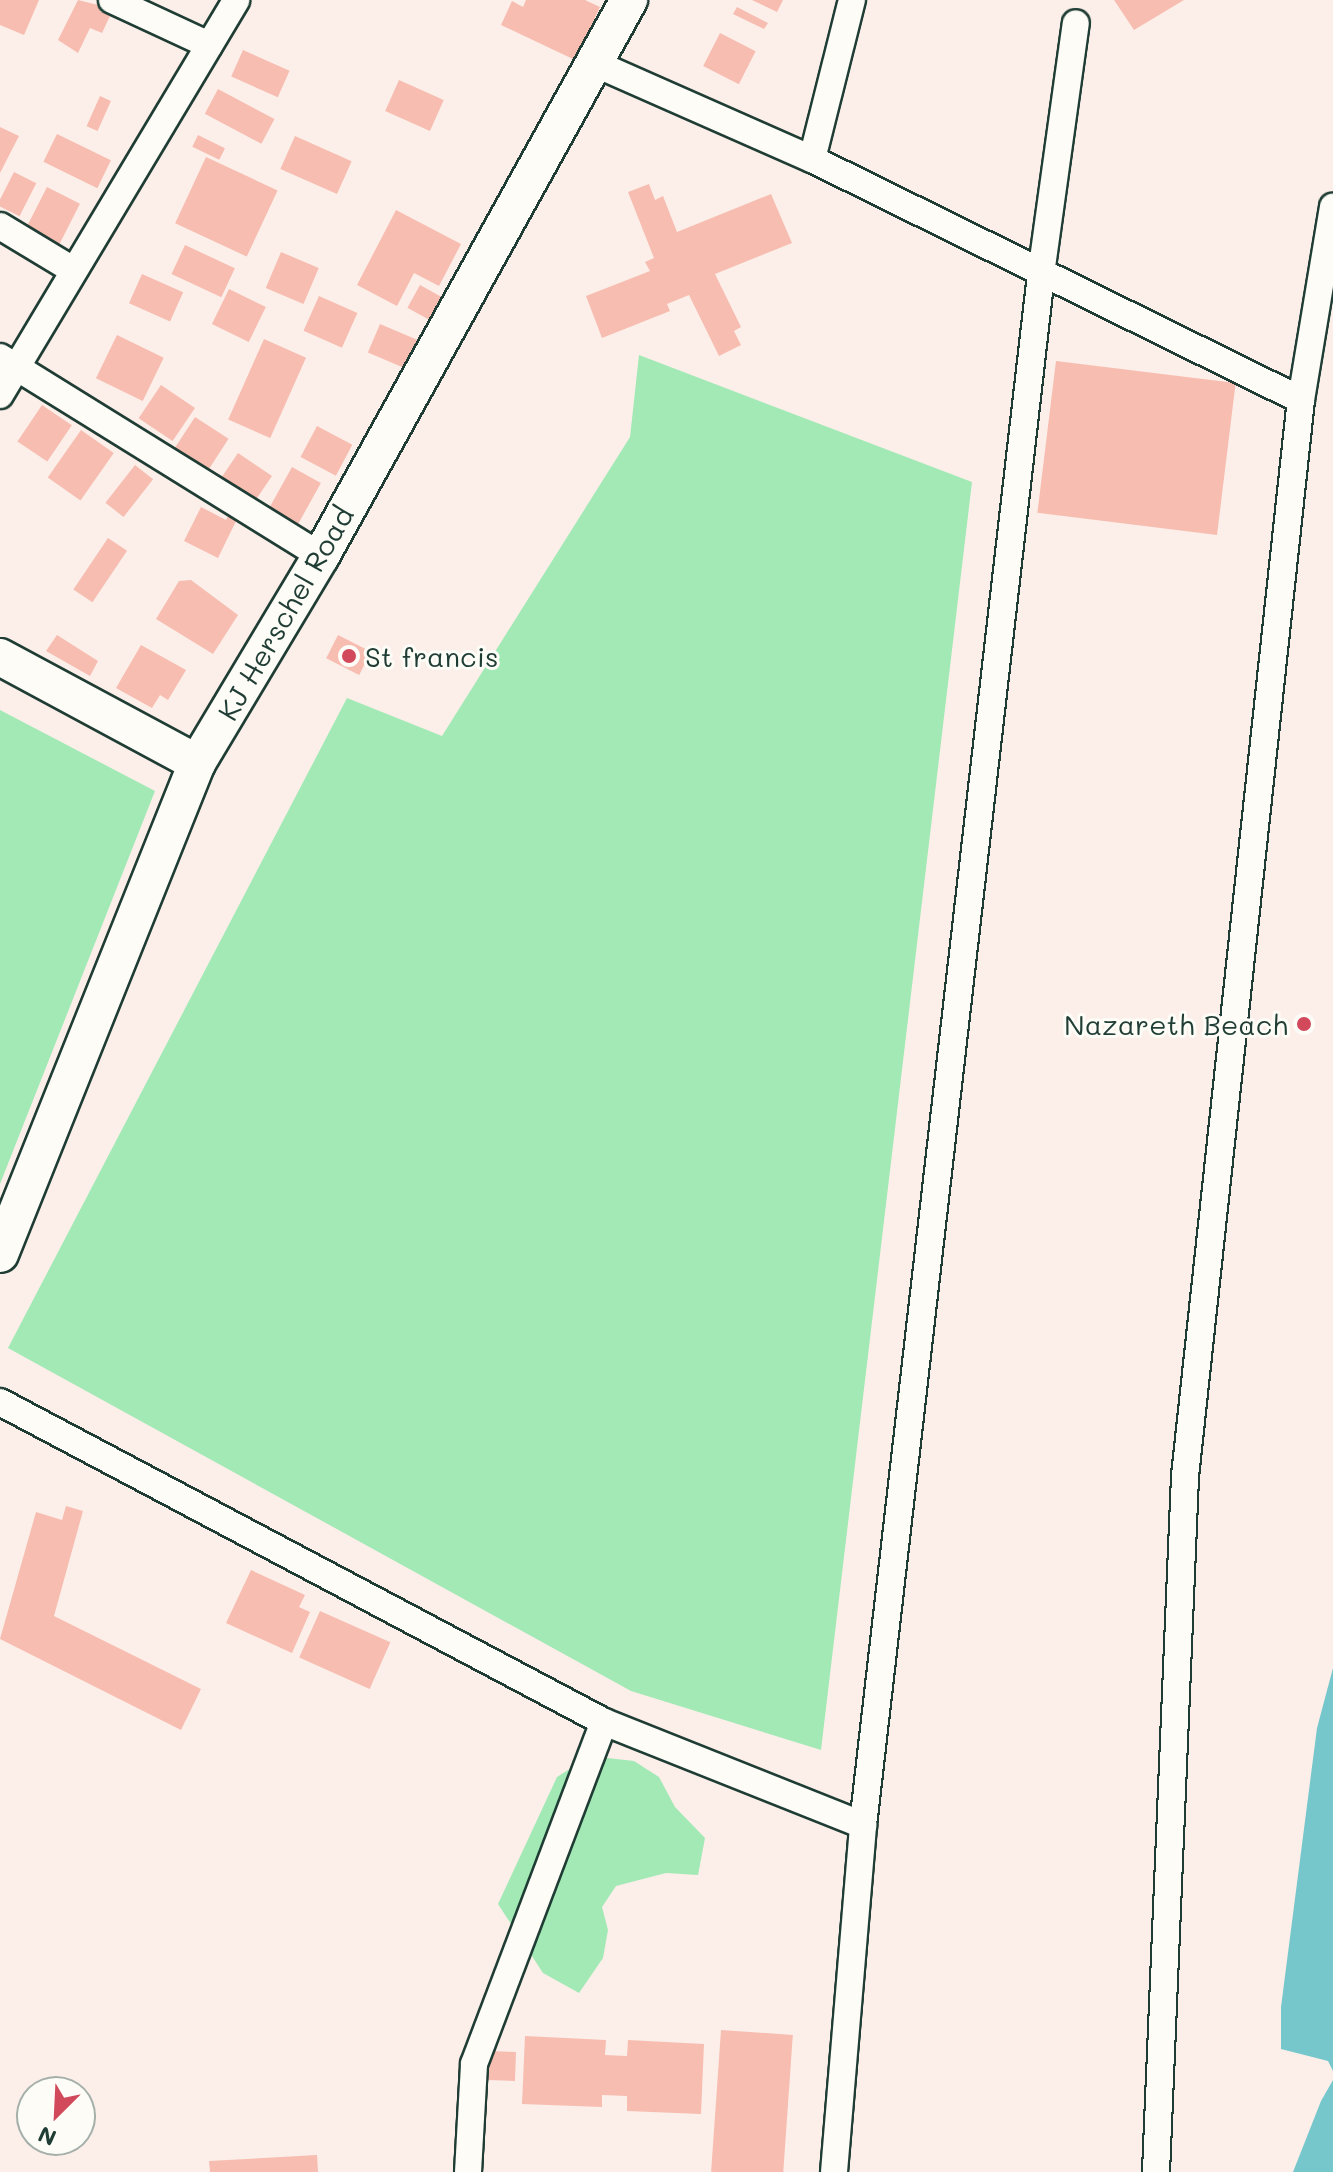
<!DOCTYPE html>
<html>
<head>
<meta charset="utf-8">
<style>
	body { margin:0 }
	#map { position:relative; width:1333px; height:2172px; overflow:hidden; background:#fcefe9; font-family:Mali,sans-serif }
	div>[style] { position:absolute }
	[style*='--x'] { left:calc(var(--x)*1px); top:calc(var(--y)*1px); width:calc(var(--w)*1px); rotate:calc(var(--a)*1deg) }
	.green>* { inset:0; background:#a2e9b6 }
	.water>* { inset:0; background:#76c7cc }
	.building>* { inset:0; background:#f7bdb1; transform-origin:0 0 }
	.roads { filter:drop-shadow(2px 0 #1f3d34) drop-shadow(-2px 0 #1f3d34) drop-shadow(0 2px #1f3d34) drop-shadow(0 -2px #1f3d34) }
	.street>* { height:26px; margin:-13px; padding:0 13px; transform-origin:13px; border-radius:13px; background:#fdfcf7 }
	.secondary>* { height:36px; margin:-18px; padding:0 18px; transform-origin:18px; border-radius:18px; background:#fdfcf7 }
	.dots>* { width:22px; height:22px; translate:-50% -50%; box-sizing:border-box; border:4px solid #fdfcf7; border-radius:50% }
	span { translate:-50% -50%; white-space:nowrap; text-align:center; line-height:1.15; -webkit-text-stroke:6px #fdfcf7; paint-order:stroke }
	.street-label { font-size:28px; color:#1f3d34 }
	.poi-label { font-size:28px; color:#1f3d34 }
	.left { translate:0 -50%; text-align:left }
	.right { translate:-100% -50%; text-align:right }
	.north { position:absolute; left:16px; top:2076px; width:80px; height:80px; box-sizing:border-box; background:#fdfcf7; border:2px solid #a4b0a9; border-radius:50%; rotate:204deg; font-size:22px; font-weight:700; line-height:32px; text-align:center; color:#1f3d34 }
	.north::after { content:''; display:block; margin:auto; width:28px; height:36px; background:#d1495b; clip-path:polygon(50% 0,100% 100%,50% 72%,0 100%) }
</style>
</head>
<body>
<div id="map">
	<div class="green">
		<i style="clip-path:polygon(639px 355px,972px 482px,821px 1750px,631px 1691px,8px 1348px,347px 698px,442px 736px,630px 437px)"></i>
		<i style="clip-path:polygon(0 710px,155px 791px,0 1184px)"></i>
		<i style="clip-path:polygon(590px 1756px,634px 1761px,659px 1777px,675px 1807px,705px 1838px,698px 1875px,666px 1873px,616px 1886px,602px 1907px,608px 1930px,603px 1958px,579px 1993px,543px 1973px,498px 1904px,557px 1777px)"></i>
	</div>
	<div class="water">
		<i style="clip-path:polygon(1333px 1668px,1333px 2071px,1328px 2061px,1281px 2049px,1281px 2007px,1317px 1728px)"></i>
		<i style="clip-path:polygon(1333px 2080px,1333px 2172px,1293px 2172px,1321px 2101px)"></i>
	</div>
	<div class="building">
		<i style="clip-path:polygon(0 0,39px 0,24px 35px,0 25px)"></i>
		<i style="clip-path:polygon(78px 0,102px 6px,100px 11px,110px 16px,102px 33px,90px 28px,78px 53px,58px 40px)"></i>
		<i style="clip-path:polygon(526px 0,585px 0,600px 7px,575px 60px,501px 25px,512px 1px,523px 7px)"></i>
		<i style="clip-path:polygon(752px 0,783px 0,777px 12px)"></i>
		<i style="clip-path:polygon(1114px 0,1184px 0,1134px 30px)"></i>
		<i style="clip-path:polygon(737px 7px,768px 23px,764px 29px,733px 14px)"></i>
		<i style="left:720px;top:33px;width:40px;height:37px;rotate:27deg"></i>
		<i style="left:243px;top:50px;width:51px;height:29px;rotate:24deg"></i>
		<i style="left:399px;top:80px;width:49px;height:34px;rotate:24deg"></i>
		<i style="left:218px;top:89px;width:64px;height:28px;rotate:28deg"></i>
		<i style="left:100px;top:96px;width:12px;height:33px;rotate:24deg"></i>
		<i style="clip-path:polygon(0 127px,19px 136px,0 173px)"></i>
		<i style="left:57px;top:134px;width:60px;height:31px;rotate:26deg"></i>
		<i style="left:198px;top:135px;width:30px;height:13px;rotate:26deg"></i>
		<i style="left:295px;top:136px;width:62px;height:36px;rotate:24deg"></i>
		<i style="left:206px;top:157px;width:79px;height:73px;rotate:25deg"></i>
		<i style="left:14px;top:172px;width:25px;height:37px;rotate:27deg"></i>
		<i style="clip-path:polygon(649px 184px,655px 200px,663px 196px,677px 232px,771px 194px,792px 243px,715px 274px,741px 327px,734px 331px,741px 345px,719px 356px,689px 295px,667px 304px,670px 311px,602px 338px,586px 296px,650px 271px,645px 262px,654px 258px,628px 192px)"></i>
		<i style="left:47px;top:187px;width:37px;height:51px;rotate:27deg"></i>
		<i style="clip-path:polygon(396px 210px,461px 244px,439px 286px,414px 273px,397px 306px,357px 285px)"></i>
		<i style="left:185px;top:245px;width:55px;height:32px;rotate:25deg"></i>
		<i style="left:281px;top:252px;width:41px;height:39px;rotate:23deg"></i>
		<i style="left:142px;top:274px;width:45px;height:32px;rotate:24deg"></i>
		<i style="left:420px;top:285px;width:31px;height:26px;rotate:29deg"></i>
		<i style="left:229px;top:289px;width:41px;height:39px;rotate:26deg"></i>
		<i style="left:319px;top:296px;width:42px;height:38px;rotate:24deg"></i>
		<i style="left:380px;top:324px;width:46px;height:31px;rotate:23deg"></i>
		<i style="left:117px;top:335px;width:52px;height:48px;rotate:26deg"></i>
		<i style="left:264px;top:339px;width:46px;height:88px;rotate:24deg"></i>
		<i style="left:1056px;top:361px;width:181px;height:153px;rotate:7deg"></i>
		<i style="left:161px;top:385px;width:41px;height:40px;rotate:34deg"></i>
		<i style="left:42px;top:405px;width:36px;height:44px;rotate:34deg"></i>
		<i style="left:195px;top:417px;width:40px;height:38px;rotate:33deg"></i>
		<i style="left:317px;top:426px;width:40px;height:35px;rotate:28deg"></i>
		<i style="left:81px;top:430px;width:40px;height:58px;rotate:35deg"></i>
		<i style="left:238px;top:453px;width:41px;height:35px;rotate:34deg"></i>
		<i style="left:135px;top:465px;width:23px;height:48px;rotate:38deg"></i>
		<i style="left:292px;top:467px;width:33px;height:55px;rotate:29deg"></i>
		<i style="clip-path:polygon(201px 507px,226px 520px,230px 513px,238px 517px,218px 558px,184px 541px)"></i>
		<i style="left:108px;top:538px;width:23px;height:62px;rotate:34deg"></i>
		<i style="clip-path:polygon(191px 580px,238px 615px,213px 654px,156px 619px,179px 581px)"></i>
		<i style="clip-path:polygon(57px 635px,98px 661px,90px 676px,46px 651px)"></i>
		<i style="left:338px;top:635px;width:37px;height:26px;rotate:27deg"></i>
		<i style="clip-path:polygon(141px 645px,186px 670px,168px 700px,160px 695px,152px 708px,116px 688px)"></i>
		<i style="clip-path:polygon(66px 1506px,83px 1511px,54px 1616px,201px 1689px,181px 1730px,0 1639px,36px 1512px,62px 1520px)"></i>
		<i style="clip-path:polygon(251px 1570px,305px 1595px,299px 1607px,310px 1612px,292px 1653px,226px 1623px)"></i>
		<i style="left:320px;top:1611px;width:77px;height:51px;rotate:24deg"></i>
		<i style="left:721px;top:2030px;width:72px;height:142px;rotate:4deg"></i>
		<i style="clip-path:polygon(525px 2036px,606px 2040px,605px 2055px,627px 2056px,628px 2040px,704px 2044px,701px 2114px,627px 2111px,627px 2096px,602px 2095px,602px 2107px,522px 2104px)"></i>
		<i style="left:488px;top:2051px;width:28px;height:29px;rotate:2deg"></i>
		<i style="clip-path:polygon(317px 2155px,318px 2172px,210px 2172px,209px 2161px)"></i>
	</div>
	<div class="roads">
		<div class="street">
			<i style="--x:112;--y:0;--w:107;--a:24.9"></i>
			<i style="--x:594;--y:63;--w:238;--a:23.8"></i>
			<i style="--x:812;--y:159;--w:545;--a:26.24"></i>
			<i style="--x:812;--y:159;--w:164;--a:-75.9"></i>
			<i style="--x:0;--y:226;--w:85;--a:31.1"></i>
			<i style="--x:0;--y:357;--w:378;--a:31.8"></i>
			<i style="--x:0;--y:395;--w:460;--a:-59.1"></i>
			<i style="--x:0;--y:1402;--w:684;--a:27.91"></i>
			<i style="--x:604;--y:1722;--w:279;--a:21.7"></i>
			<i style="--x:468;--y:2172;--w:108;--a:-86.8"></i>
			<i style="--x:474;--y:2064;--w:366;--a:-69.2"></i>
			<i style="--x:834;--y:2172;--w:348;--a:-85.2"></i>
			<i style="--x:863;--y:1825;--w:1561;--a:-83.45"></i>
			<i style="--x:1041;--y:274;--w:253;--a:-82.1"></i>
			<i style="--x:1156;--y:2172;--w:697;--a:-87.61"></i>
			<i style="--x:1185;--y:1476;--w:1082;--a:-83.85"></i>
			<i style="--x:1301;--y:400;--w:196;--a:-80.6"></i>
		</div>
		<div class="secondary">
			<i style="--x:0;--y:657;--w:224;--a:28.3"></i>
			<i style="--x:0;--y:1254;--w:529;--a:-68.14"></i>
			<i style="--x:197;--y:763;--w:241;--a:-59.1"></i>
			<i style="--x:321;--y:556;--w:636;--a:-61.02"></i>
		</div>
	</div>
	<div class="dots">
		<i style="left:349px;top:656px;background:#d1495b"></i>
		<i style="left:1304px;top:1024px;background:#d1495b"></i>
	</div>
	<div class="street-label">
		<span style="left:285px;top:613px;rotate:-60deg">KJ Herschel Road</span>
	</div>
	<div class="poi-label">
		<span class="left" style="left:365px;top:656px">St francis</span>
		<span class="right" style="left:1288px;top:1024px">Nazareth Beach</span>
	</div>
	<div class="north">N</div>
</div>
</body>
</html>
